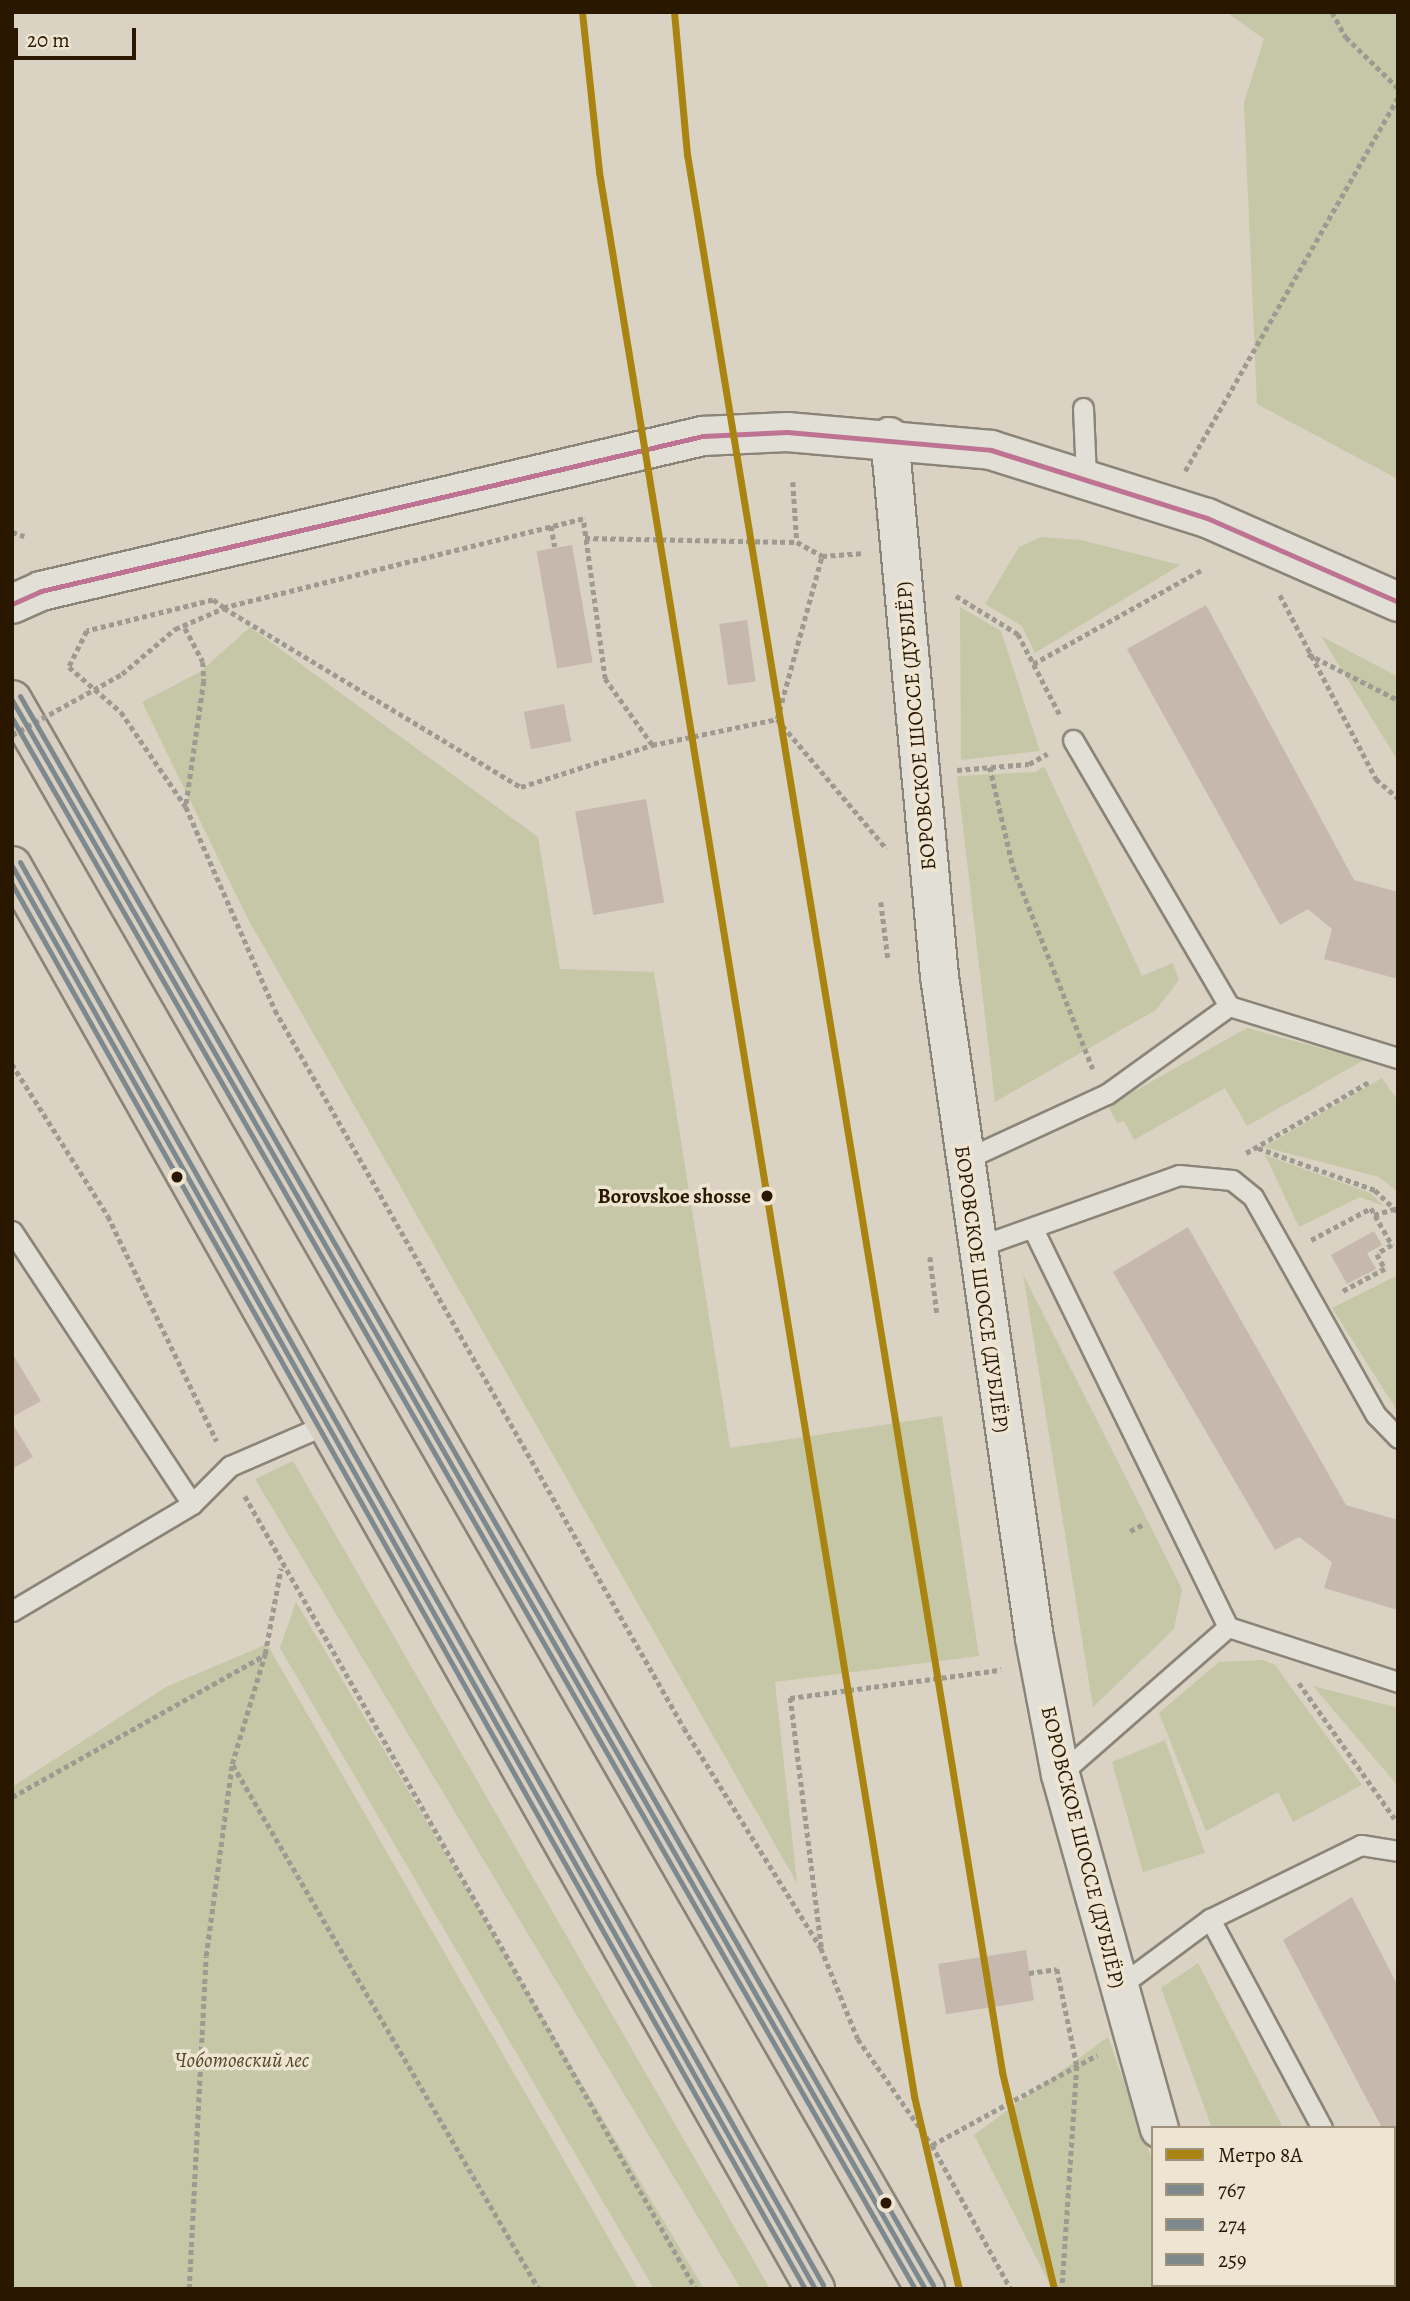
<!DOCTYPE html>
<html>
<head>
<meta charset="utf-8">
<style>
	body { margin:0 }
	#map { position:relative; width:1410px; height:2301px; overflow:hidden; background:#dad2c2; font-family:Alegreya,serif }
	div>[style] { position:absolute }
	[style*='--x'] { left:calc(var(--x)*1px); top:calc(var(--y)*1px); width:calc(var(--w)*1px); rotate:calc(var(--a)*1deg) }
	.green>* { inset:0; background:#c5c7a6 }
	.building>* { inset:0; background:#c6b8ac; transform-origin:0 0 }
	.path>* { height:4.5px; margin-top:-2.25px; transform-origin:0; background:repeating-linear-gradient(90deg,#9e9991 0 5px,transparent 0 8.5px) }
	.roads { filter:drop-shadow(2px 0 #8b8478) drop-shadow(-2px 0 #8b8478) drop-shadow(0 2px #8b8478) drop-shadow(0 -2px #8b8478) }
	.lane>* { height:19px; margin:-9.5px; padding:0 9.5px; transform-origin:9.5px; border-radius:9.5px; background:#e2dfd6 }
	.street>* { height:37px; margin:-18.5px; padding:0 18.5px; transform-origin:18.5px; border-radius:18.5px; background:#e2dfd6 }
	.secondary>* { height:38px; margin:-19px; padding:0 19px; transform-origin:19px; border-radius:19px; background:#e2dfd6 }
	.primary>* { height:38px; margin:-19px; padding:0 19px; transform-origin:19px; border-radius:19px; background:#d7cfc2 }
	.path-bridge>* { height:4.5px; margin-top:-2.25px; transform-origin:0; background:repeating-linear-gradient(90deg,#9e9991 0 5px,transparent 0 8.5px) }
	.bus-1>* { height:5px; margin:-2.5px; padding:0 2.5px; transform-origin:2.5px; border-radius:2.5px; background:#7d898c }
	.bus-2>* { height:5px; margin:-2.5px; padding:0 2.5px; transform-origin:2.5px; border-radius:2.5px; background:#7d898c }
	.bus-3>* { height:5px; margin:-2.5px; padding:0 2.5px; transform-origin:2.5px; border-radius:2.5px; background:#7d898c }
	.bus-4>* { height:5px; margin:-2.5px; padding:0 2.5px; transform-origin:2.5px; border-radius:2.5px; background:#bf7393 }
	.metro-1>* { height:7px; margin:-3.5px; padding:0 3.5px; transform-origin:3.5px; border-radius:3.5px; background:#a98411 }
	.dots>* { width:19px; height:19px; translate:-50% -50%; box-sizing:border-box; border:4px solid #ede4d1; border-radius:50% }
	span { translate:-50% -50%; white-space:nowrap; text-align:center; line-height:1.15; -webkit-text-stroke:7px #ede4d1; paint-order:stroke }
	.street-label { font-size:21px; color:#291700 }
	.stop-label { font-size:21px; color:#291700; font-weight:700 }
	.right { translate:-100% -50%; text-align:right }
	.park-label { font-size:21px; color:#52492b; font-style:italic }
	.frame { position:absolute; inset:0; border:14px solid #291700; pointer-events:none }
	.legend { position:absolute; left:1151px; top:2126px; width:245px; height:161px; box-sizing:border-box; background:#ede4d1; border:2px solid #9f927d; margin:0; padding:9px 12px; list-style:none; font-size:21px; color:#291700 }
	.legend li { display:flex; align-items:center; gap:14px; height:35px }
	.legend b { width:35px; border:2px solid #9f927d }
	.scale { position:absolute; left:14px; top:28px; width:122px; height:32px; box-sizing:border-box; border:4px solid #291700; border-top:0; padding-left:9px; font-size:21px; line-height:24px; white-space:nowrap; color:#291700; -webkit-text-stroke:5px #ede4d1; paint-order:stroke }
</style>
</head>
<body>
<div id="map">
	<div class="green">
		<i style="clip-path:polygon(1226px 12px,1398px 12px,1398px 479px,1257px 404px,1244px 103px,1264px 39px)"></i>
		<i style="clip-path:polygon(1041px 537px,1081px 540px,1180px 565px,1035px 653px,1022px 626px,985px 604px,1019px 547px)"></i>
		<i style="clip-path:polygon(960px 607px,1001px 631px,1040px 751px,961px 760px)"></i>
		<i style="clip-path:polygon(250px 627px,538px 837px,560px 969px,654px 972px,730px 1448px,942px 1416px,979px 1656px,775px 1682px,797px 1883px,248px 919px,142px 702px,200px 672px)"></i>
		<i style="clip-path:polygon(1321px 636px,1398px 677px,1398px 761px)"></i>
		<i style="clip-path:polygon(1044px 766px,1142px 976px,1173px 963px,1179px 980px,1156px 1010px,995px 1102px,957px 776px,1036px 772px)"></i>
		<i style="clip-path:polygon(1247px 1028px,1364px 1060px,1247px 1126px,1225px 1088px,1134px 1140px,1124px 1121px,1117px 1123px,1108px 1106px)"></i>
		<i style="clip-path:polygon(1382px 1078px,1398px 1101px,1398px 1192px,1379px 1177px,1264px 1147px)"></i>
		<i style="clip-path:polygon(1265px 1155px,1370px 1193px,1384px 1206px,1360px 1197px,1299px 1227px)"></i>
		<i style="clip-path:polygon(1023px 1274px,1182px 1589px,1174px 1629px,1093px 1707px)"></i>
		<i style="clip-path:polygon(1398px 1275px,1398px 1412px,1332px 1308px)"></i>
		<i style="clip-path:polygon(293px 1461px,770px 2289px,741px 2289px,255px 1479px)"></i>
		<i style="clip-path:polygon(296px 1602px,704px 2289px,654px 2289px,280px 1648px)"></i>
		<i style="clip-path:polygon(267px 1644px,638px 2289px,12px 2289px,12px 1787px,166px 1687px)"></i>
		<i style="clip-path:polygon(1262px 1660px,1275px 1665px,1362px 1785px,1293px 1822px,1278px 1792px,1206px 1831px,1159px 1713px,1219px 1662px)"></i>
		<i style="clip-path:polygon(1313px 1686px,1398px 1708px,1398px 1786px)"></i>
		<i style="clip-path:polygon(1165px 1740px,1205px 1853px,1143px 1872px,1112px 1762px)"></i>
		<i style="clip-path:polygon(1198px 1963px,1283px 2128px,1212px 2128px,1161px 1988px)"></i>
		<i style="clip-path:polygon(1108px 2037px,1153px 2163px,1153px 2285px,1198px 2289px,1052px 2289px,974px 2135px)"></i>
	</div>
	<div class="building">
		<i style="left:572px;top:545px;width:119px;height:36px;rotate:80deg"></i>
		<i style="clip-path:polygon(1206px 605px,1354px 880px,1398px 892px,1398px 979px,1324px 959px,1332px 929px,1308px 909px,1280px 925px,1127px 649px)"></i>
		<i style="left:747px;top:620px;width:62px;height:28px;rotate:82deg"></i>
		<i style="left:564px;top:704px;width:38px;height:41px;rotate:79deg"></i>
		<i style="left:646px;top:799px;width:105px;height:72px;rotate:80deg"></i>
		<i style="clip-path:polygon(1188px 1227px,1346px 1505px,1398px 1520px,1398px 1610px,1324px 1588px,1332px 1562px,1299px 1537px,1275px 1550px,1113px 1272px)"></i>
		<i style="clip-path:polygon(1374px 1231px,1382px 1245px,1367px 1253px,1376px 1269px,1347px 1284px,1331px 1255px)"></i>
		<i style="clip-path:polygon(12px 1353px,41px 1401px,12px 1417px)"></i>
		<i style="clip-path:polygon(12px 1423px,33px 1457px,12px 1469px)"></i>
		<i style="clip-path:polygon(1352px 1897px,1398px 1986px,1398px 2159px,1394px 2128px,1382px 2128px,1283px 1940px)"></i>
		<i style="left:1026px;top:1950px;width:51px;height:89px;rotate:81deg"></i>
	</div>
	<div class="path">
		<i style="--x:1332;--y:12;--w:29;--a:61"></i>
		<i style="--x:1346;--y:37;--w:73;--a:44.4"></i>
		<i style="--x:1185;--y:471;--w:430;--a:-60.3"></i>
		<i style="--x:793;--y:482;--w:60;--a:86.2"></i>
		<i style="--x:551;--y:526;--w:21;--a:79"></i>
		<i style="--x:12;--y:532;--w:13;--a:18"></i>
		<i style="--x:585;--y:538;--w:212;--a:1.1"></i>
		<i style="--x:797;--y:542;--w:29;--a:29"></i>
		<i style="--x:822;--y:556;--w:39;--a:-4"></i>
		<i style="--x:1280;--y:595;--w:208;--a:62.4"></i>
		<i style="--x:1376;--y:779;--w:29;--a:41"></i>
		<i style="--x:956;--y:596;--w:73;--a:31.5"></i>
		<i style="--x:1018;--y:634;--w:91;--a:62.6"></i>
		<i style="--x:185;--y:628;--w:38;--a:62"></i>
		<i style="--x:203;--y:662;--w:19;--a:87"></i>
		<i style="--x:204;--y:681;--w:126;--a:98.2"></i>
		<i style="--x:1308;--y:654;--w:101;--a:27.1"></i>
		<i style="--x:1033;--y:664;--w:193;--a:-29.2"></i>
		<i style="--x:122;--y:674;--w:70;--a:-40.3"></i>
		<i style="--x:175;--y:629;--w:53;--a:-23.2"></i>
		<i style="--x:224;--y:608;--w:347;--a:31.1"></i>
		<i style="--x:521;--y:787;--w:138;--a:-17.8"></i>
		<i style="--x:652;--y:745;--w:128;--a:-11.7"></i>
		<i style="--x:777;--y:719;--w:170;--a:49.8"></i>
		<i style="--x:777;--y:719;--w:169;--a:-74.6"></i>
		<i style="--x:652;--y:745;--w:81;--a:-125.5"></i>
		<i style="--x:605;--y:679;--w:162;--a:-97.8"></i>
		<i style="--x:583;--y:519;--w:370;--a:166.1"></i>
		<i style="--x:224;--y:608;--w:14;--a:-144"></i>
		<i style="--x:213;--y:600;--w:130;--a:166.2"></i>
		<i style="--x:87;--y:631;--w:40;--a:116.6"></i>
		<i style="--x:69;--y:667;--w:69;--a:40.9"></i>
		<i style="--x:121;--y:712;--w:115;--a:55.6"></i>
		<i style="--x:186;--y:807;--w:222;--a:66.3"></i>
		<i style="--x:275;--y:1010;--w:826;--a:60.33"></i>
		<i style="--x:684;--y:1728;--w:259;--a:58.1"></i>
		<i style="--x:821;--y:1948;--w:98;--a:67.9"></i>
		<i style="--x:858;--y:2039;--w:129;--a:55.1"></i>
		<i style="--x:932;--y:2145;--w:164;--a:61.3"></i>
		<i style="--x:990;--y:767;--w:103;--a:77"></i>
		<i style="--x:1013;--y:867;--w:217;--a:68.4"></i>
		<i style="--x:957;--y:770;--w:72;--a:-4.8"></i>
		<i style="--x:1029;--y:764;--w:21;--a:-29"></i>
		<i style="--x:881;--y:902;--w:56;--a:82.9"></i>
		<i style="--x:12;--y:1064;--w:180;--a:57.7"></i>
		<i style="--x:108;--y:1216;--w:250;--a:64.2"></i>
		<i style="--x:1258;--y:1148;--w:124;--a:19.7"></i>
		<i style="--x:1375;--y:1190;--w:32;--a:44"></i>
		<i style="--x:1246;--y:1153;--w:142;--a:-30"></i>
		<i style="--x:1374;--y:1215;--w:21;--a:-17"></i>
		<i style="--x:1311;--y:1240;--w:68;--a:-28.1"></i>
		<i style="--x:1371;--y:1208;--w:43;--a:60.4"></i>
		<i style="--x:1392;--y:1245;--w:17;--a:149"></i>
		<i style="--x:1377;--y:1254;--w:17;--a:62"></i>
		<i style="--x:1385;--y:1269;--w:51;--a:151.9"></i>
		<i style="--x:930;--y:1257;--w:56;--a:82.9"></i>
		<i style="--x:245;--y:1496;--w:912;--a:60.37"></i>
		<i style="--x:1130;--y:1531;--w:16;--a:-27"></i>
		<i style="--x:1299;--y:1683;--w:166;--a:54.8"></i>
		<i style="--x:233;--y:1765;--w:607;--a:59.72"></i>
		<i style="--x:12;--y:1797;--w:290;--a:-29.3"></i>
		<i style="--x:821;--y:1947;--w:251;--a:-97.1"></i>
		<i style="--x:790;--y:1698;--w:213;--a:-7.6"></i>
		<i style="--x:1029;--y:1973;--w:28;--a:-8"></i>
		<i style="--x:1057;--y:1969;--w:99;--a:78.3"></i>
		<i style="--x:1077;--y:2066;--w:224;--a:93.8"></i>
		<i style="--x:932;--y:2145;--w:188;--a:-28.6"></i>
		<i style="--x:189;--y:2289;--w:333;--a:-87.1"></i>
		<i style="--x:206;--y:1956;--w:194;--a:-82.3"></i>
		<i style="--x:232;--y:1764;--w:115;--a:-73.3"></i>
		<i style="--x:265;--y:1654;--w:87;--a:-79.5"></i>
		<i style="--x:1316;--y:2289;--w:4;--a:-63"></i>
	</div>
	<div class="roads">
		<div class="lane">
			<i style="--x:1083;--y:408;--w:69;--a:87.5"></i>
			<i style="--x:1073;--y:740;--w:308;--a:59.6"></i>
			<i style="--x:964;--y:1160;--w:157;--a:-24.8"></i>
			<i style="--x:1107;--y:1094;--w:150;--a:-35.8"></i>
			<i style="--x:1229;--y:1006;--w:177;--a:17.1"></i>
			<i style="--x:12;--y:1231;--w:327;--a:56.6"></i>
			<i style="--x:1034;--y:1231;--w:441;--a:63.9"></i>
			<i style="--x:1228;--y:1627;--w:179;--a:17.9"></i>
			<i style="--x:977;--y:1247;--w:214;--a:-19.6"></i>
			<i style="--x:1179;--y:1175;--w:53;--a:5.4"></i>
			<i style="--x:1232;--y:1180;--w:27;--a:39"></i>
			<i style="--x:1253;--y:1197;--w:250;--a:60.6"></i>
			<i style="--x:1376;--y:1415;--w:32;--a:46"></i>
			<i style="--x:12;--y:1611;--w:209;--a:-30.7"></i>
			<i style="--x:192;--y:1504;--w:54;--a:-45"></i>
			<i style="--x:230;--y:1466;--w:106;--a:-23.4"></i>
			<i style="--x:1060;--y:1774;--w:223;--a:-41.2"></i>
			<i style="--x:1210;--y:1919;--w:237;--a:61.8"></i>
			<i style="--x:1117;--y:1988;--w:116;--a:-36.6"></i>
			<i style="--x:1210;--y:1919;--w:168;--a:-26.1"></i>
			<i style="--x:1361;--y:1845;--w:37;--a:9"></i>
			<i style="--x:1394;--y:2263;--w:8;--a:60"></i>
		</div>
		<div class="street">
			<i style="--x:889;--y:436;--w:542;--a:84.71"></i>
			<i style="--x:939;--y:976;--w:669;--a:81.83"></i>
			<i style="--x:1034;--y:1638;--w:138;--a:79.2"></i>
			<i style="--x:1060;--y:1774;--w:368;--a:74.4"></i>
			<i style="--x:1218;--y:2285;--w:4;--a:63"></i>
		</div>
		<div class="secondary">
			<i style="--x:12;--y:604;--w:32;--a:-24"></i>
			<i style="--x:41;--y:591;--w:680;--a:-13.18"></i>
			<i style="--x:703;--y:436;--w:84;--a:-2.7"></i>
			<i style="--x:787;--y:432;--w:205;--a:5"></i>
			<i style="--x:991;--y:450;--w:226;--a:17.5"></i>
			<i style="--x:1207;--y:518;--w:209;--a:23.7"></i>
		</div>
		<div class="primary">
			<i style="--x:12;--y:700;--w:1833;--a:60.12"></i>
			<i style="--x:12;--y:866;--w:1634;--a:60.56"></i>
		</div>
	</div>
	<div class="path-bridge">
		<i style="--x:12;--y:735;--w:126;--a:-29"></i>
	</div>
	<div class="bus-1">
		<i style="--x:12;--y:700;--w:1833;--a:60.12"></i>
		<i style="--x:12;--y:866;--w:1634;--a:60.56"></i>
	</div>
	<div class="bus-2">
		<i style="--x:12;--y:718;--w:1812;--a:60.11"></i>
		<i style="--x:12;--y:884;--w:1613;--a:60.56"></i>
	</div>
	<div class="bus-3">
		<i style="--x:20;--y:696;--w:1833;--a:60.12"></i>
		<i style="--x:20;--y:862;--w:1634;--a:60.56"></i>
	</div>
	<div class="bus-4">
		<i style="--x:12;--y:604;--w:32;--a:-24"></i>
		<i style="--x:41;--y:591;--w:680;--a:-13.18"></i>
		<i style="--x:703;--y:436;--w:84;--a:-2.7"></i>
		<i style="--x:787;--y:432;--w:205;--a:5"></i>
		<i style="--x:991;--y:450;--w:226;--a:17.5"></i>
		<i style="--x:1207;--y:518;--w:209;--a:23.7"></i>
	</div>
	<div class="metro-1">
		<i style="--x:582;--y:12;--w:161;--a:83.9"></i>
		<i style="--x:599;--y:172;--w:1950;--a:80.7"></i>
		<i style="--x:914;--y:2096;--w:198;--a:76.9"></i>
		<i style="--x:674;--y:12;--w:143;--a:84.8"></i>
		<i style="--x:687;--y:154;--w:1944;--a:80.67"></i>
		<i style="--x:1002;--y:2072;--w:223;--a:76.5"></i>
	</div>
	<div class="dots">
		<i style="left:177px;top:1177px;background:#291700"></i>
		<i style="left:767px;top:1196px;background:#291700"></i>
		<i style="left:886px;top:2203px;background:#291700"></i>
	</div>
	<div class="street-label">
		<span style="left:916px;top:726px;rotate:-95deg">БОРОВСКОЕ ШОССЕ (ДУБЛЁР)</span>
		<span style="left:982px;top:1289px;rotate:82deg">БОРОВСКОЕ ШОССЕ (ДУБЛЁР)</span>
		<span style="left:1083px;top:1847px;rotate:76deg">БОРОВСКОЕ ШОССЕ (ДУБЛЁР)</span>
	</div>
	<div class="stop-label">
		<span class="right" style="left:751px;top:1196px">Borovskoe shosse</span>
	</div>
	<div class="park-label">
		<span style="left:242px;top:2060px">Чоботовский лес</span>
	</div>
	<div class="frame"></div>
	<ul class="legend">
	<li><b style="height:9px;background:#a98411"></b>Метро 8А</li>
	<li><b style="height:9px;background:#7d898c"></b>767</li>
	<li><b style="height:9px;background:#7d898c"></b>274</li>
	<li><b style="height:9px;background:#7d898c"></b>259</li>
	</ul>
	<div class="scale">20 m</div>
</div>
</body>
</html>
